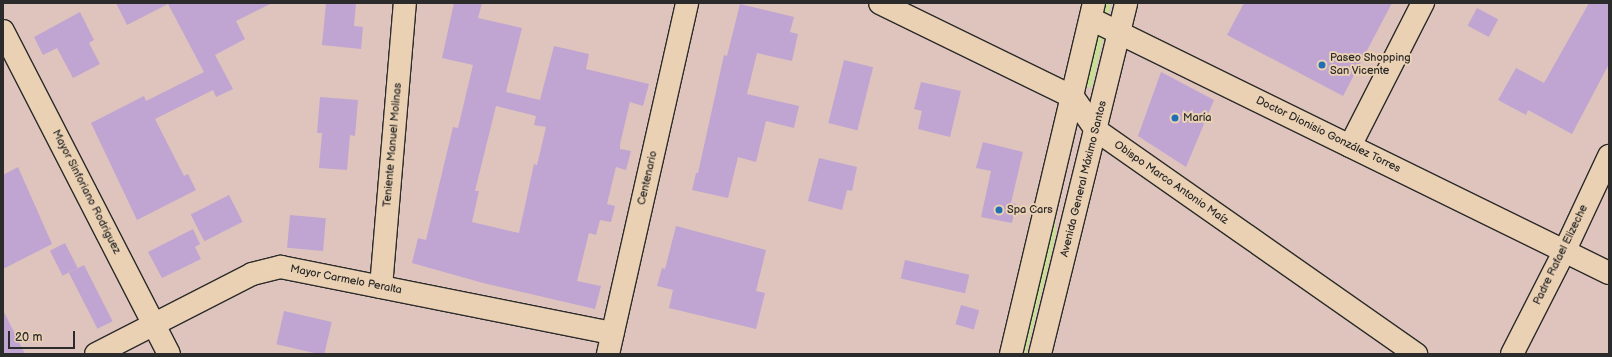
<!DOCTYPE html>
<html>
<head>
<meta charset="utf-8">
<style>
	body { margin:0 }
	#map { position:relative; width:1612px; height:357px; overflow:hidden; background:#dec4bc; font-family:"Balsamiq Sans",sans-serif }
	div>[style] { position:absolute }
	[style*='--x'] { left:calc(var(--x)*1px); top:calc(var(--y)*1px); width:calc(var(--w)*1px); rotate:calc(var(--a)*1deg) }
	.green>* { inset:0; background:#c7df96 }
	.building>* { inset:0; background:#c0a5d2; transform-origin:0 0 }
	.roads { filter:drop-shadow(1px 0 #2b2b2b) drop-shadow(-1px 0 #2b2b2b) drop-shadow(0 1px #2b2b2b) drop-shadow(0 -1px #2b2b2b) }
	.street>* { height:22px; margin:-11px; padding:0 11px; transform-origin:11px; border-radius:11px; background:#ebd1b3 }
	.primary>* { height:22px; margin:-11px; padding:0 11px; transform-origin:11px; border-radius:11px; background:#ebd1b3 }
	.dots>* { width:11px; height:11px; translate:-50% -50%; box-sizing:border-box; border:2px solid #ebd1b3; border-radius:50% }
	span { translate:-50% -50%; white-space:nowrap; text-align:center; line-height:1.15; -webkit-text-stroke:4px #ebd1b3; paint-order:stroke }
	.poi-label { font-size:11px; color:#2b2b2b }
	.left { translate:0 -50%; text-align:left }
	.street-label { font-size:11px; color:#2b2b2b }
	.frame { position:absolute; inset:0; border:4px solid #2b2b2b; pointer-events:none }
	.scale { position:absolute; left:8px; top:331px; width:67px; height:18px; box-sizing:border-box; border:2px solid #2b2b2b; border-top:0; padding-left:5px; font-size:12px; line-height:14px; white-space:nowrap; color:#2b2b2b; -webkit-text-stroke:3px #ebd1b3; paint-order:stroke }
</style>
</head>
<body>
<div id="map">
	<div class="green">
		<i style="clip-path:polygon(1104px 3px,1111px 3px,1092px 86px,1088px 88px,1085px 85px)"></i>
		<i style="clip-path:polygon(1055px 215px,1056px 233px,1026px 354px,1018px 354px)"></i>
	</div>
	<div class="building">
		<i style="clip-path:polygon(116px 3px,272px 3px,236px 21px,245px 39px,215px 55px,233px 89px,216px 97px,213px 90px,155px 119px,184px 176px,188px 174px,196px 190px,137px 220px,91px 123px,144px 96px,146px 101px,204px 72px,168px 4px,127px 25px)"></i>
		<i style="clip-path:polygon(326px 3px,356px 3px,354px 26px,363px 27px,361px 49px,322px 45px)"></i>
		<i style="clip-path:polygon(evenodd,454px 3px,482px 3px,478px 18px,522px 28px,506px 92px,540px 100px,554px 46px,589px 54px,586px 69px,649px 84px,643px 106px,630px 102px,620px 144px,620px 149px,631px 151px,626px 170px,616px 167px,607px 204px,615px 206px,611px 222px,600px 220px,596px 235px,589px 233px,577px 281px,601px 286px,595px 309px,483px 283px,412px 263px,418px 238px,426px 240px,453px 127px,458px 128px,473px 65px,442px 58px,454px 3px,496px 106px,536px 116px,534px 125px,546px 127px,537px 165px,534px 164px,519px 233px,472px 222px,479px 191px,475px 191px,496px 106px)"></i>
		<i style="clip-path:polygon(1244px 3px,1392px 3px,1343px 96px,1227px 35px)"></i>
		<i style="clip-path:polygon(1589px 3px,1609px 3px,1609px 64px,1572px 134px,1528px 110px,1526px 115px,1498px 100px,1516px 68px,1544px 83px)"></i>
		<i style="clip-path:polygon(740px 4px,794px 17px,790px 32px,798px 34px,792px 61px,757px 53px,747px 94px,799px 106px,794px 128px,766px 121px,756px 162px,738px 157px,728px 198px,692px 190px,696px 173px,698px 173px,724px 55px,727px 56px)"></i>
		<i style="left:1477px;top:8px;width:24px;height:20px;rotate:28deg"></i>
		<i style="clip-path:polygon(80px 12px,94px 40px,89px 43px,100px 64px,73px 78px,57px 48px,43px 55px,34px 37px)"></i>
		<i style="left:844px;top:60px;width:30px;height:65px;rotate:14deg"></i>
		<i style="clip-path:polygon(1161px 72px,1214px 100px,1186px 167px,1138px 136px)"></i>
		<i style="clip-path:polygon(921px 82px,961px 91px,950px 137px,918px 129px,922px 111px,914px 109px)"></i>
		<i style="clip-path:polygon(320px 97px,358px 100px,355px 136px,350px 135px,347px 170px,319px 168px,322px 133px,317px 133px)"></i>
		<i style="clip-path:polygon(983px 142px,1023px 152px,1011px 203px,1016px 204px,1012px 223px,981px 217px,991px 171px,976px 168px)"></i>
		<i style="clip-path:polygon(819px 158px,857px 167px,852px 191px,847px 190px,842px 210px,808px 201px)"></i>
		<i style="clip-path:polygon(18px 167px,52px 244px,3px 269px,3px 175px)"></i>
		<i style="left:229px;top:195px;width:30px;height:43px;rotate:63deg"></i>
		<i style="left:290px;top:215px;width:36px;height:33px;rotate:5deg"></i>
		<i style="clip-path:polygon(676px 226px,766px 250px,756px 291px,765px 293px,756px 329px,669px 308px,673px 290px,657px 286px,662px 268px,665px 269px)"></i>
		<i style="clip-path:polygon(193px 229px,200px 244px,195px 247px,201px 259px,162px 278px,148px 252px)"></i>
		<i style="left:65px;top:243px;width:28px;height:17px;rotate:63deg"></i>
		<i style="left:905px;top:260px;width:66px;height:19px;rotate:13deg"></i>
		<i style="left:84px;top:265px;width:63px;height:17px;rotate:63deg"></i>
		<i style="left:961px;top:305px;width:19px;height:20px;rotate:16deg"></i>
		<i style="clip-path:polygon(3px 310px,25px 354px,3px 354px)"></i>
		<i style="left:284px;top:311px;width:49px;height:34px;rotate:13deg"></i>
	</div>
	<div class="roads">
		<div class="street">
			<i style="--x:880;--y:3;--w:215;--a:26"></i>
			<i style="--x:1073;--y:97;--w:40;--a:55.1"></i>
			<i style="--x:1096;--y:130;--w:391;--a:35"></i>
			<i style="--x:1091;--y:19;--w:577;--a:26.12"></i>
			<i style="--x:3;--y:31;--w:363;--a:62.8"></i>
			<i style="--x:1350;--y:146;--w:161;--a:-63"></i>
			<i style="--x:381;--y:287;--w:285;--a:-85.2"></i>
			<i style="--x:96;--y:354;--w:175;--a:-27.1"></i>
			<i style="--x:252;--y:274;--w:30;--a:-14"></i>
			<i style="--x:281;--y:267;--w:338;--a:11.3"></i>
			<i style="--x:608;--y:354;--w:360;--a:-77.3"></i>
			<i style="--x:1512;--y:354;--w:117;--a:-63"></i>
			<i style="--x:1565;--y:250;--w:104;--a:-64.9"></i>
		</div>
		<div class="primary">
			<i style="--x:1011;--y:354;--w:361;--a:-76.7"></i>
			<i style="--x:1040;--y:354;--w:361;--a:-76.2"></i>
		</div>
	</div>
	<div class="dots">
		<i style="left:1322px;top:65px;background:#1f6fb2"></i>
		<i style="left:1175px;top:118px;background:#1f6fb2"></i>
		<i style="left:999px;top:210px;background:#1f6fb2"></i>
	</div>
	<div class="poi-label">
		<span class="left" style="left:1330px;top:65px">Paseo Shopping<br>San Vicente</span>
		<span class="left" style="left:1183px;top:118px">María</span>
		<span class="left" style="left:1007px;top:210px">Spa Cars</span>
	</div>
	<div class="street-label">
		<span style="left:1328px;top:135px;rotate:26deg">Doctor Dionisio González Torres</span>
		<span style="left:393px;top:145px;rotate:-85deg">Teniente Manuel Molinas</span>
		<span style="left:648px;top:178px;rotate:-77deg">Centenario</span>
		<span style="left:1084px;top:179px;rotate:-76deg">Avenida General Máximo Santos</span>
		<span style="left:1171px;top:183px;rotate:35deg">Obispo Marco Antonio Maíz</span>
		<span style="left:86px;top:192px;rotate:63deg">Mayor Sinforiano Rodriguez</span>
		<span style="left:1561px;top:255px;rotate:-64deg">Padre Rafael Elizeche</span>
		<span style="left:346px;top:280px;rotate:11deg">Mayor Carmelo Peralta</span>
	</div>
	<div class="frame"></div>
	<div class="scale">20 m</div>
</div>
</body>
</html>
